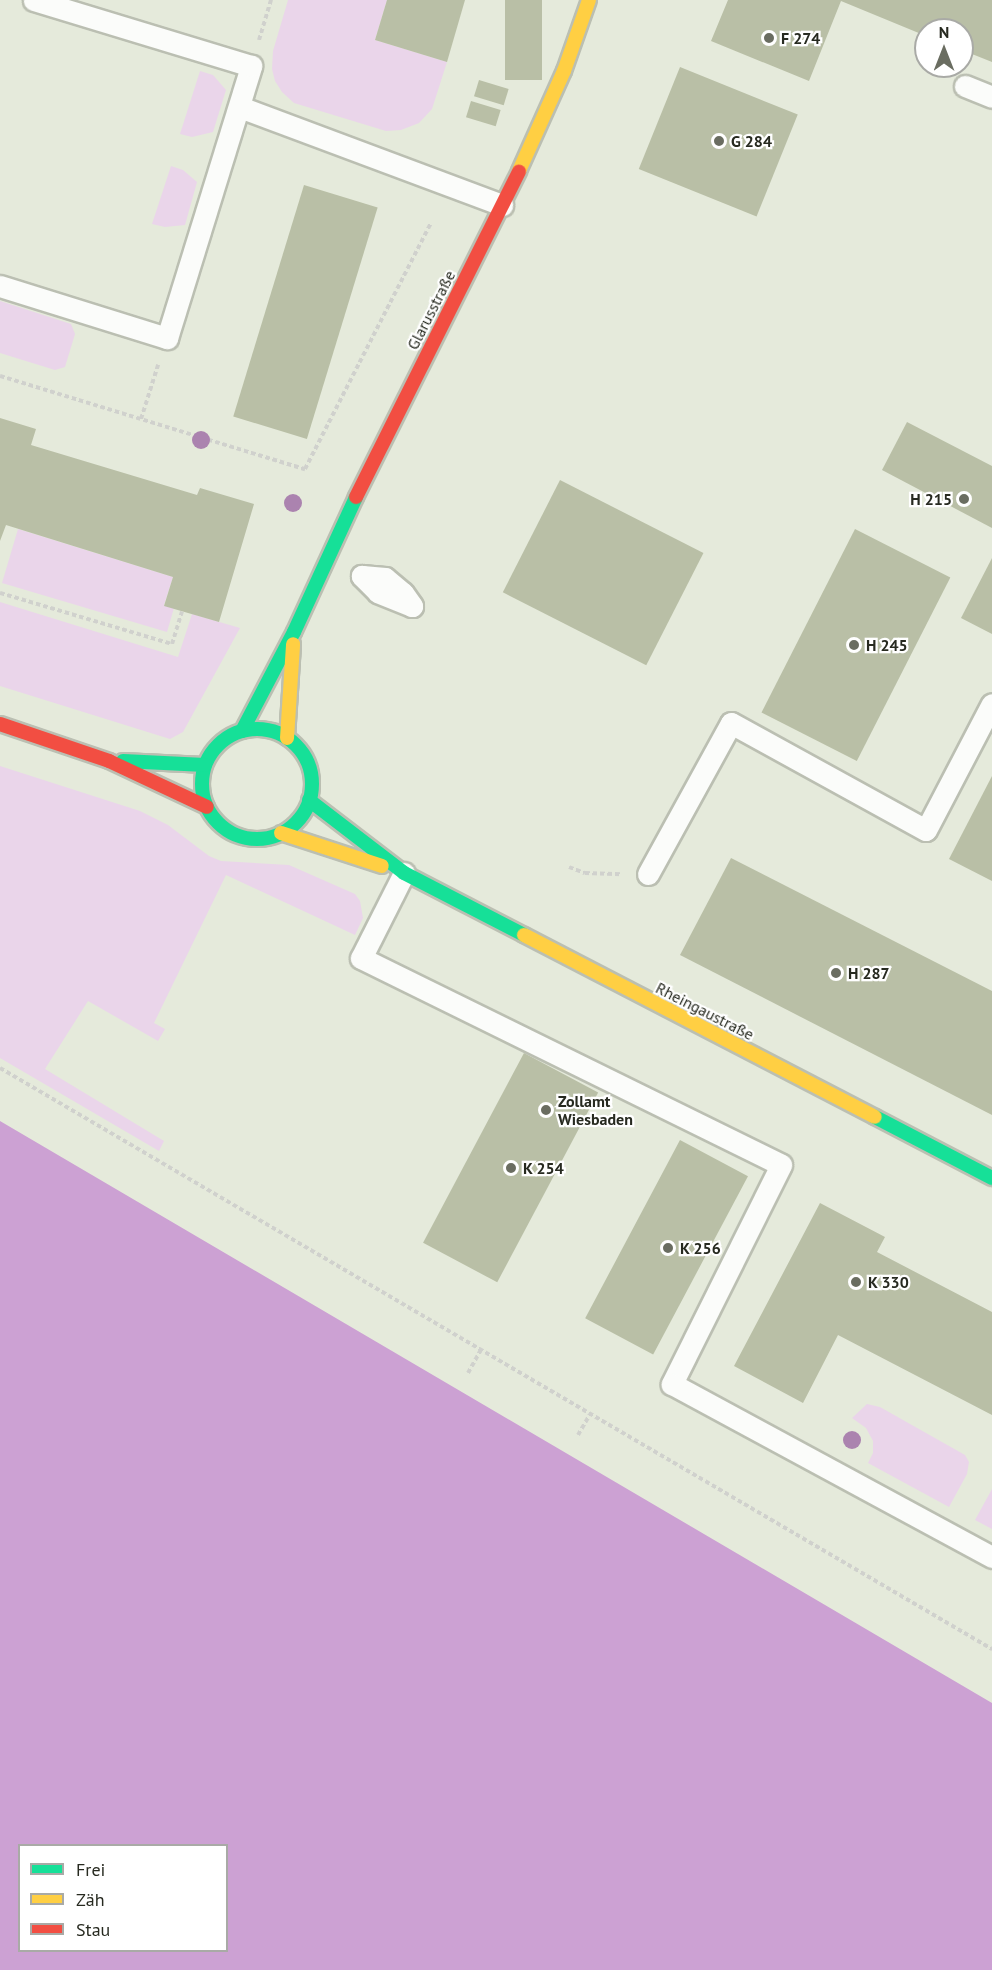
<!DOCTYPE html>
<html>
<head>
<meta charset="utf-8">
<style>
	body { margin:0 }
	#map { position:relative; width:992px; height:1970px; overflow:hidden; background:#e5eadb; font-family:"PT Sans",sans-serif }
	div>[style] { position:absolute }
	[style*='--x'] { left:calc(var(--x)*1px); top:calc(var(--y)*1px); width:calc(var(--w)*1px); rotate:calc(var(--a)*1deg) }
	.green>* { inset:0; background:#ead5ea }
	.water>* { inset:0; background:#cca1d3 }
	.building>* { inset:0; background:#b9bfa6; transform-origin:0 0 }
	.path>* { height:4px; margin-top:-2px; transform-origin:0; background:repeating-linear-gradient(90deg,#d0d1cd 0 4.5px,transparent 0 7.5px) }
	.roads { filter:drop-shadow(2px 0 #bbbfb2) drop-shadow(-2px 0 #bbbfb2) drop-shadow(0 2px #bbbfb2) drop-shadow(0 -2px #bbbfb2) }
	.lane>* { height:21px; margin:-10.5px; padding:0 10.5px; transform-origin:10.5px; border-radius:10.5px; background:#fbfcfa }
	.fast>* { height:14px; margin:-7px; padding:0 7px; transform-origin:7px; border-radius:7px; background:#16e098 }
	.fast>.ring { margin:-7px; padding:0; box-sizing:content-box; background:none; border:14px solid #16e098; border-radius:50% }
	.slow>* { height:14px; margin:-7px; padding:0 7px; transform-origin:7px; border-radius:7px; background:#ffcf43 }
	.jam>* { height:14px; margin:-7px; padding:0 7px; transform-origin:7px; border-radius:7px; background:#f24e42 }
	.trees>* { width:18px; height:18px; margin:-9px; border-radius:50%; background:#ab83af }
	.dots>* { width:16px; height:16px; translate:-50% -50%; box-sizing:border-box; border:3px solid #fff; border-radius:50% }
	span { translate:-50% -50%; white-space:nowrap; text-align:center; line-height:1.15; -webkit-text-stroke:4.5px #fff; paint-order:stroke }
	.poi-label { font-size:16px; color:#272a20; font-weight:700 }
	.left { translate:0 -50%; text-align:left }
	.right { translate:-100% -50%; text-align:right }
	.street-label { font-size:16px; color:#272a20 }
	.legend { position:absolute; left:18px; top:1844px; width:210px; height:108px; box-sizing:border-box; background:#fff; border:2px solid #a9aaa6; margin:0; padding:8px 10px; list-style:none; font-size:18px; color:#272a20 }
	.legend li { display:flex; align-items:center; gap:12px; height:30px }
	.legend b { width:30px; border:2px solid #a9aaa6 }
	.north { position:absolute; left:914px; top:18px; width:60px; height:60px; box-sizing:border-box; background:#fff; border:2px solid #a9aaa6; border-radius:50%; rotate:0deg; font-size:16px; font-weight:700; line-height:24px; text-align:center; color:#272a20 }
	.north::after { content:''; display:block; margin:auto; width:21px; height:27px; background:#6a6d61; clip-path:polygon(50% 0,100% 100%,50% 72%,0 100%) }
</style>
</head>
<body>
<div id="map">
	<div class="green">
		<i style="clip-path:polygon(288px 0,387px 0,375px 40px,447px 62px,432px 109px,419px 123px,401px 130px,386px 131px,294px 103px,282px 92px,275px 81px,272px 69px,273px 51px)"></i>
		<i style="clip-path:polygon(200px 71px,213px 75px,226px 90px,213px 132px,192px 137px,180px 134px)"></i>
		<i style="clip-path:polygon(171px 166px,183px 170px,197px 182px,185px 225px,165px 227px,152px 224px)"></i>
		<i style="clip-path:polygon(0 301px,71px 324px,75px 334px,65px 367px,55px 370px,0 353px)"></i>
		<i style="clip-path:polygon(18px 529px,173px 577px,164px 605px,174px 608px,167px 632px,2px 583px)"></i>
		<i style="clip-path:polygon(0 602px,178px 657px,192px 614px,240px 628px,183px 732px,170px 739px,0 686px)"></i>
		<i style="clip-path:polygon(0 766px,140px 811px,168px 825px,209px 856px,221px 861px,289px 865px,355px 894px,360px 901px,363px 918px,355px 935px,226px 875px,154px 1023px,165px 1029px,158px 1041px,88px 1001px,45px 1069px,164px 1141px,159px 1151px,0 1058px)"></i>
		<i style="clip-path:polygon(867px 1404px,880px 1407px,965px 1455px,969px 1462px,967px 1474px,949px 1507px,868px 1463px,873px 1453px,873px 1441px,866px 1428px,852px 1418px)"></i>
		<i style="clip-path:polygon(992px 1489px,992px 1529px,975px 1520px)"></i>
	</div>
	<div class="water">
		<i style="clip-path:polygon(evenodd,0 1121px,992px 1703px,992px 1970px,0 1970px,0 1121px,20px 1846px,226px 1846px,226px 1950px,20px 1950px,20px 1846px)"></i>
	</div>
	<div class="building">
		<i style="clip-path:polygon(387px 0,465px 0,447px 62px,375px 40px)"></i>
		<i style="left:505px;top:0;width:37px;height:80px"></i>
		<i style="clip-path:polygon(728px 0,992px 0,992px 62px,962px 50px,962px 30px,926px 30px,926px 36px,841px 1px,809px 81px,711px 41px)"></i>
		<i style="left:680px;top:67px;width:127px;height:110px;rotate:22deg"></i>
		<i style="left:479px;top:80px;width:31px;height:17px;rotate:17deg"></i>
		<i style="left:471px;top:101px;width:31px;height:17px;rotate:17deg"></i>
		<i style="left:304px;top:185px;width:77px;height:242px;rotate:17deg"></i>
		<i style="clip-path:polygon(0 418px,36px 429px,31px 445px,197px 495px,200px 488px,254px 504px,219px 622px,164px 606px,173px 577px,6px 525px,0 541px)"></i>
		<i style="clip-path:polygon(907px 422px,992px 466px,992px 528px,882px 470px)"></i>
		<i style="left:560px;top:480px;width:161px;height:126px;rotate:27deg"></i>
		<i style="left:855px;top:529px;width:107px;height:206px;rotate:27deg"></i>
		<i style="clip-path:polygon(992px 558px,992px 634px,961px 618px)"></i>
		<i style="clip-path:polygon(992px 776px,992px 881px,949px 859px)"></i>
		<i style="clip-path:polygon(731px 858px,992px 991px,992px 1115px,680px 955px)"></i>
		<i style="left:524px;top:1053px;width:84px;height:215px;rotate:28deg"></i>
		<i style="left:680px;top:1140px;width:77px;height:202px;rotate:28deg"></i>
		<i style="clip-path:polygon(820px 1203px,885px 1237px,877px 1252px,992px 1312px,992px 1415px,838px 1335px,803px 1403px,734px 1366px)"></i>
	</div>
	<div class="path">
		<i style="--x:259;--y:40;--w:42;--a:-73.3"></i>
		<i style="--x:0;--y:376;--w:319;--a:17"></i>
		<i style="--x:305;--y:469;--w:276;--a:-62.9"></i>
		<i style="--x:141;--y:419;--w:57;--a:-72.5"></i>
		<i style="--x:0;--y:593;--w:179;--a:16.5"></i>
		<i style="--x:172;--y:644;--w:34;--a:-73"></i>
		<i style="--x:569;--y:867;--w:17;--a:21"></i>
		<i style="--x:585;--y:873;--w:37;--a:2"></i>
		<i style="--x:0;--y:1068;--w:1150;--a:30.36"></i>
		<i style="--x:468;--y:1373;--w:26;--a:-61"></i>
		<i style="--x:578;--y:1435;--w:24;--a:-60"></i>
	</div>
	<div class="roads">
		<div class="lane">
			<i style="--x:965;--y:86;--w:29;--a:22"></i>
			<i style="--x:240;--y:107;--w:280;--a:20.5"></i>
			<i style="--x:0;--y:286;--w:175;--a:17.3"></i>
			<i style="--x:167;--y:338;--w:285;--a:-72.8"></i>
			<i style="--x:251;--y:66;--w:227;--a:-163.1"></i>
			<i style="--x:362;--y:576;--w:23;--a:5"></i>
			<i style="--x:385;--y:578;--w:23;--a:40"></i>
			<i style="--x:403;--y:593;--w:16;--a:55"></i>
			<i style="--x:412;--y:606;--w:37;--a:-158"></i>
			<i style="--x:378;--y:592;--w:23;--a:-135"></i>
			<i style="--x:404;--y:873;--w:95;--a:116.8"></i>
			<i style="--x:361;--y:958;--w:468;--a:26.2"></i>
			<i style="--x:781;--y:1165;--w:245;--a:116.5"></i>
			<i style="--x:672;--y:1384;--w:364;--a:28.4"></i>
			<i style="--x:648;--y:874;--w:172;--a:-61.2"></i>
			<i style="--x:731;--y:723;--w:222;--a:28.8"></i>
			<i style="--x:926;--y:830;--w:142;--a:-62.4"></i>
		</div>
		<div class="fast">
			<i class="ring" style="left:202px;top:729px;width:96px;height:96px"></i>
			<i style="--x:242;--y:731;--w:112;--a:-62.3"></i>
			<i style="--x:294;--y:632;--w:149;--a:-65.3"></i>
			<i style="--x:123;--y:761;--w:82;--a:2.8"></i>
			<i style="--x:309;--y:800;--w:120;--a:37.5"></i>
			<i style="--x:404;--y:873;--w:135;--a:27.3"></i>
			<i style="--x:875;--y:1117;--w:132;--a:27.5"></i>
		</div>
		<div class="slow">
			<i style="--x:519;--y:171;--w:110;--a:-65.8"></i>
			<i style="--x:564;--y:71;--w:75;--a:-70.6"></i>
			<i style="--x:287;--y:738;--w:94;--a:-86.3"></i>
			<i style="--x:281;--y:833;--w:106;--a:18.1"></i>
			<i style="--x:524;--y:935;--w:395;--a:27.4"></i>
		</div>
		<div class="jam">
			<i style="--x:356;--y:497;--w:364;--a:-63.4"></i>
			<i style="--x:0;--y:724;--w:115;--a:18.7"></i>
			<i style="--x:109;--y:761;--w:108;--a:25.1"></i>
		</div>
	</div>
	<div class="trees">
		<i style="left:201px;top:440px"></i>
		<i style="left:293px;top:503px"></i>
		<i style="left:852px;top:1440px"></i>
	</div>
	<div class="dots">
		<i style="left:769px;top:38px;background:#6a6d61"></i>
		<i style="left:719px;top:141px;background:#6a6d61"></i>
		<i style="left:964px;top:499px;background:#6a6d61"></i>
		<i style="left:854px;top:645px;background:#6a6d61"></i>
		<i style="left:836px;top:973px;background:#6a6d61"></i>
		<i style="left:546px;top:1110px;background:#6a6d61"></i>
		<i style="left:511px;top:1168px;background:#6a6d61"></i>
		<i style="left:668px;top:1248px;background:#6a6d61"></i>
		<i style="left:856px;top:1282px;background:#6a6d61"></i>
	</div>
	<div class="poi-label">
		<span class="left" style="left:781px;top:38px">F 274</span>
		<span class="left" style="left:731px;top:141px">G 284</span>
		<span class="right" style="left:952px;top:499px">H 215</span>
		<span class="left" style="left:866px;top:645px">H 245</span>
		<span class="left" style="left:848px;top:973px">H 287</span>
		<span class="left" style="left:558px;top:1110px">Zollamt<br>Wiesbaden</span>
		<span class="left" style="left:523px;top:1168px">K 254</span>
		<span class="left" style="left:680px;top:1248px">K 256</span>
		<span class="left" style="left:868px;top:1282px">K 330</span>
	</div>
	<div class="street-label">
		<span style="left:431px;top:310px;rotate:-63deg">Glarusstraße</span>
		<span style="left:705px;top:1011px;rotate:27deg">Rheingaustraße</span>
	</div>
	<ul class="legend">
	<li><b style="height:8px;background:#16e098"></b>Frei</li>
	<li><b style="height:8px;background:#ffcf43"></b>Zäh</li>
	<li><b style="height:8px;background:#f24e42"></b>Stau</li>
	</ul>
	<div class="north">N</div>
</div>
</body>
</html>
